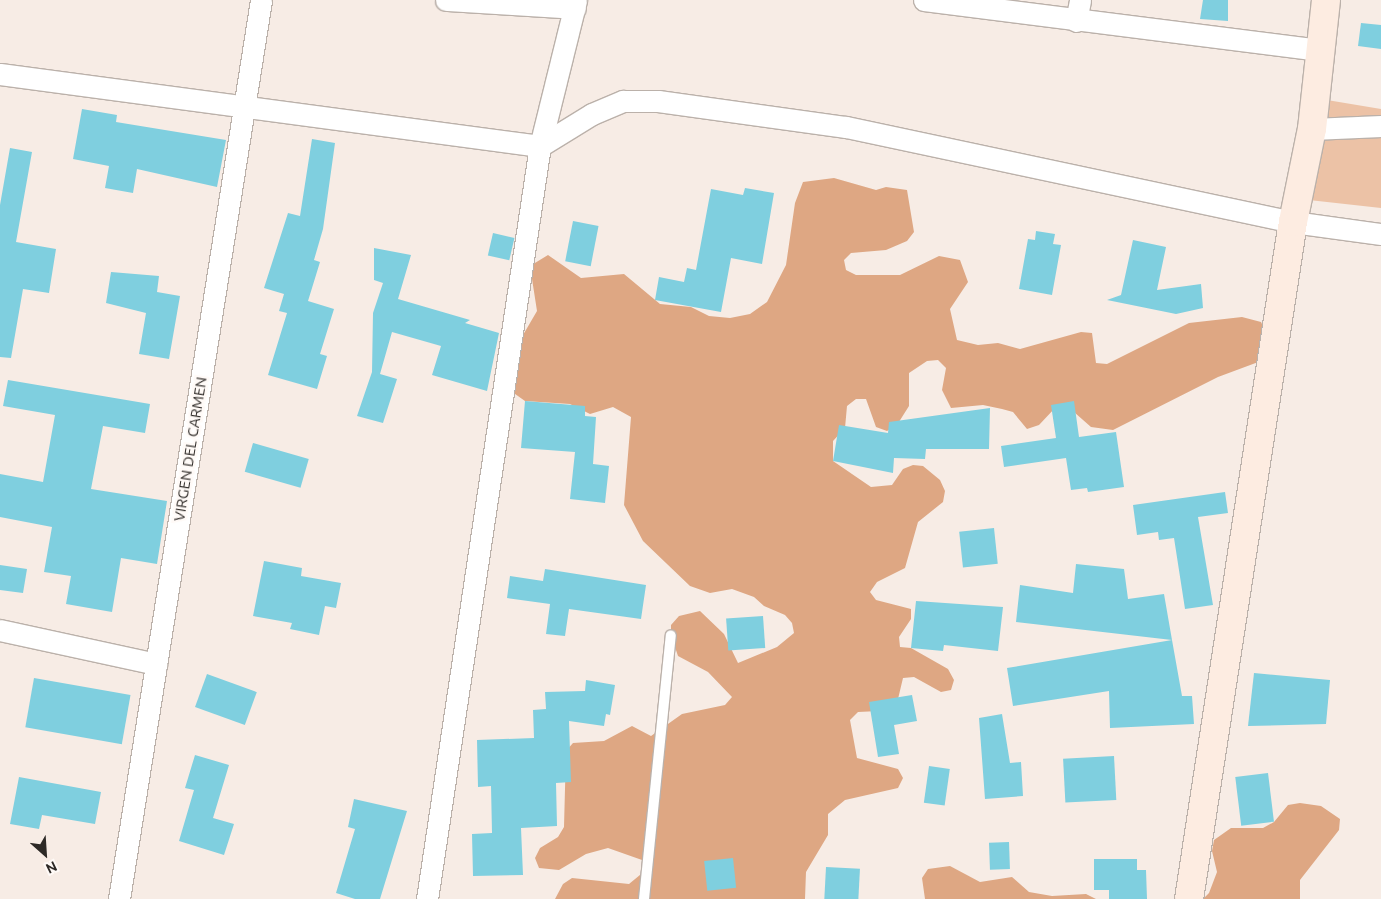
<!DOCTYPE html>
<html>
<head>
<meta charset="utf-8">
<style>
	body { margin:0 }
	#map { position:relative; width:1381px; height:899px; overflow:hidden; background:#f7ece5; font-family:Ubuntu,sans-serif }
	div>[style] { position:absolute }
	[style*='--x'] { left:calc(var(--x)*1px); top:calc(var(--y)*1px); width:calc(var(--w)*1px); rotate:calc(var(--a)*1deg) }
	.green>* { inset:0; background:#ecc2a6 }
	.forest>* { inset:0; background:#dea783 }
	.building>* { inset:0; background:#7fcfdf; transform-origin:0 0 }
	.roads { filter:drop-shadow(1px 0 #bbb1aa) drop-shadow(-1px 0 #bbb1aa) drop-shadow(0 1px #bbb1aa) drop-shadow(0 -1px #bbb1aa) }
	.lane>* { height:10px; margin:-5px; padding:0 5px; transform-origin:5px; border-radius:5px; background:#fff }
	.street>* { height:21px; margin:-10.5px; padding:0 10.5px; transform-origin:10.5px; border-radius:10.5px; background:#fff }
	.secondary>* { height:28px; margin:-14px; padding:0 14px; transform-origin:14px; border-radius:14px; background:#fdece1 }
	span { translate:-50% -50%; white-space:nowrap; text-align:center; line-height:1.15; -webkit-text-stroke:5px #fffaf7; paint-order:stroke }
	.street-label { font-size:15px; color:#2d2926 }
	.north { position:absolute; left:20px; top:829px; width:50px; height:50px; -webkit-text-stroke:4px #fffaf7; paint-order:stroke; rotate:154deg; font-size:14px; font-weight:700; line-height:20px; text-align:center; color:#2d2926 }
	.north::after { content:''; display:block; margin:auto; width:18px; height:22px; background:#2d2926; clip-path:polygon(50% 0,100% 100%,50% 72%,0 100%) }
</style>
</head>
<body>
<div id="map">
	<div class="green">
		<i style="clip-path:polygon(1321px 99px,1381px 109px,1381px 208px,1309px 200px)"></i>
	</div>
	<div class="forest">
		<i style="clip-path:polygon(834px 178px,876px 190px,886px 187px,907px 190px,914px 232px,907px 241px,886px 250px,851px 253px,844px 260px,846px 270px,856px 275px,900px 275px,939px 256px,960px 260px,968px 282px,950px 309px,957px 340px,978px 345px,998px 343px,1020px 349px,1081px 332px,1092px 333px,1096px 363px,1107px 364px,1189px 323px,1242px 317px,1261px 322px,1271px 342px,1261px 361px,1218px 377px,1113px 430px,1091px 427px,1066px 405px,1055px 408px,1039px 425px,1027px 429px,1013px 412px,1002px 409px,983px 405px,951px 408px,942px 390px,946px 368px,938px 360px,927px 361px,909px 373px,909px 406px,897px 425px,887px 431px,876px 427px,866px 399px,856px 399px,847px 406px,845px 428px,833px 441px,833px 461px,871px 487px,892px 485px,903px 469px,913px 465px,923px 466px,940px 480px,945px 491px,943px 502px,918px 522px,905px 568px,877px 582px,870px 592px,876px 600px,911px 609px,911px 619px,899px 637px,900px 647px,911px 648px,948px 669px,954px 680px,951px 690px,941px 692px,914px 677px,903px 678px,898px 699px,879px 711px,858px 712px,850px 720px,857px 758px,898px 769px,903px 778px,898px 788px,845px 800px,828px 814px,828px 835px,806px 872px,805px 899px,555px 899px,563px 884px,572px 878px,629px 884px,646px 870px,642px 860px,608px 848px,586px 854px,559px 870px,539px 868px,535px 858px,540px 848px,558px 837px,564px 827px,566px 751px,573px 743px,604px 741px,632px 726px,651px 736px,682px 714px,725px 705px,732px 697px,708px 672px,678px 656px,671px 635px,671px 625px,679px 616px,700px 611px,724px 634px,738px 663px,777px 647px,794px 633px,792px 623px,785px 615px,764px 606px,754px 597px,732px 589px,710px 593px,690px 586px,643px 541px,624px 505px,631px 417px,613px 407px,590px 414px,570px 404px,525px 401px,508px 389px,516px 347px,537px 311px,530px 266px,548px 255px,581px 278px,624px 274px,660px 304px,691px 307px,709px 316px,730px 318px,750px 314px,767px 302px,786px 265px,795px 203px,803px 182px)"></i>
		<i style="clip-path:polygon(1300px 803px,1321px 806px,1340px 819px,1339px 830px,1300px 880px,1300px 899px,1203px 899px,1209px 893px,1217px 872px,1212px 851px,1214px 840px,1231px 828px,1263px 828px,1274px 822px,1288px 805px)"></i>
		<i style="clip-path:polygon(950px 866px,980px 882px,1012px 877px,1029px 892px,1052px 896px,1086px 894px,1096px 899px,925px 899px,922px 878px,928px 869px)"></i>
	</div>
	<div class="building">
		<i style="clip-path:polygon(1203px 0,1228px 0,1228px 21px,1200px 19px)"></i>
		<i style="clip-path:polygon(1361px 23px,1381px 25px,1381px 49px,1358px 46px)"></i>
		<i style="clip-path:polygon(82px 109px,117px 115px,116px 122px,226px 140px,217px 187px,137px 169px,133px 193px,105px 188px,109px 166px,73px 159px)"></i>
		<i style="clip-path:polygon(312px 139px,335px 143px,323px 229px,314px 260px,320px 262px,308px 301px,334px 309px,320px 354px,327px 356px,317px 389px,268px 375px,287px 313px,279px 311px,284px 294px,264px 288px,288px 213px,300px 216px)"></i>
		<i style="clip-path:polygon(10px 148px,32px 152px,16px 242px,56px 249px,49px 293px,23px 289px,11px 358px,0 357px,0 205px)"></i>
		<i style="clip-path:polygon(745px 188px,774px 193px,762px 264px,731px 258px,721px 312px,655px 300px,659px 277px,684px 282px,687px 268px,696px 270px,711px 189px,743px 195px)"></i>
		<i style="left:573px;top:221px;width:26px;height:41px;rotate:11deg"></i>
		<i style="clip-path:polygon(1036px 231px,1055px 234px,1053px 244px,1061px 245px,1052px 295px,1019px 289px,1028px 239px,1035px 240px)"></i>
		<i style="left:493px;top:233px;width:22px;height:23px;rotate:13deg"></i>
		<i style="clip-path:polygon(1133px 240px,1166px 247px,1157px 290px,1201px 284px,1203px 308px,1176px 314px,1107px 300px,1121px 295px)"></i>
		<i style="clip-path:polygon(374px 248px,411px 255px,398px 299px,470px 320px,465px 323px,499px 333px,487px 391px,432px 375px,441px 346px,392px 332px,380px 374px,397px 379px,383px 423px,357px 416px,372px 372px,373px 313px,383px 283px,374px 280px)"></i>
		<i style="clip-path:polygon(111px 272px,159px 276px,157px 292px,180px 296px,169px 359px,139px 354px,146px 313px,106px 303px)"></i>
		<i style="clip-path:polygon(8px 380px,150px 404px,145px 433px,103px 426px,91px 489px,167px 501px,157px 564px,121px 558px,112px 612px,66px 604px,71px 576px,44px 572px,52px 527px,0 517px,0 474px,43px 482px,55px 415px,3px 406px)"></i>
		<i style="clip-path:polygon(525px 401px,585px 406px,585px 416px,596px 417px,593px 464px,609px 466px,605px 503px,570px 499px,575px 452px,521px 448px)"></i>
		<i style="clip-path:polygon(1074px 401px,1079px 437px,1116px 432px,1124px 487px,1088px 492px,1087px 488px,1071px 490px,1066px 458px,1004px 467px,1001px 446px,1056px 438px,1051px 405px)"></i>
		<i style="clip-path:polygon(990px 408px,989px 449px,926px 449px,925px 459px,894px 458px,893px 473px,833px 461px,839px 425px,888px 433px,889px 422px)"></i>
		<i style="left:253px;top:443px;width:58px;height:30px;rotate:16deg"></i>
		<i style="clip-path:polygon(1225px 492px,1228px 513px,1198px 517px,1213px 605px,1185px 609px,1174px 538px,1159px 540px,1158px 532px,1137px 535px,1133px 505px)"></i>
		<i style="left:994px;top:528px;width:36px;height:35px;rotate:84deg"></i>
		<i style="clip-path:polygon(264px 561px,302px 568px,301px 576px,341px 583px,336px 608px,325px 606px,319px 635px,290px 629px,292px 623px,253px 616px)"></i>
		<i style="clip-path:polygon(1076px 564px,1124px 569px,1128px 599px,1164px 594px,1172px 640px,1016px 622px,1020px 585px,1073px 593px)"></i>
		<i style="clip-path:polygon(0 565px,27px 569px,23px 593px,0 590px)"></i>
		<i style="clip-path:polygon(545px 569px,646px 585px,641px 619px,569px 609px,565px 636px,546px 634px,550px 604px,507px 598px,510px 576px,543px 581px)"></i>
		<i style="clip-path:polygon(916px 601px,1003px 607px,998px 651px,944px 645px,943px 651px,911px 648px)"></i>
		<i style="left:763px;top:616px;width:32px;height:37px;rotate:86deg"></i>
		<i style="clip-path:polygon(1172px 640px,1182px 696px,1192px 696px,1194px 724px,1110px 728px,1109px 691px,1013px 706px,1007px 668px)"></i>
		<i style="clip-path:polygon(1254px 673px,1330px 680px,1326px 724px,1248px 726px)"></i>
		<i style="left:207px;top:674px;width:53px;height:35px;rotate:20deg"></i>
		<i style="left:34px;top:678px;width:98px;height:50px;rotate:10deg"></i>
		<i style="clip-path:polygon(586px 680px,615px 685px,610px 715px,606px 714px,604px 726px,569px 721px,571px 782px,556px 783px,557px 826px,521px 828px,523px 875px,473px 876px,472px 834px,492px 833px,491px 786px,478px 787px,477px 740px,534px 738px,533px 710px,546px 709px,545px 692px,585px 691px)"></i>
		<i style="clip-path:polygon(912px 695px,917px 721px,894px 725px,899px 754px,878px 757px,869px 702px)"></i>
		<i style="clip-path:polygon(1002px 714px,1010px 763px,1021px 762px,1023px 796px,985px 799px,979px 718px)"></i>
		<i style="clip-path:polygon(195px 755px,229px 765px,213px 818px,234px 824px,224px 855px,179px 841px,194px 790px,185px 788px)"></i>
		<i style="left:1114px;top:756px;width:44px;height:51px;rotate:87deg"></i>
		<i style="left:929px;top:766px;width:21px;height:37px;rotate:8deg"></i>
		<i style="left:1268px;top:773px;width:49px;height:33px;rotate:83deg"></i>
		<i style="clip-path:polygon(19px 777px,101px 792px,95px 824px,42px 815px,39px 829px,10px 824px)"></i>
		<i style="clip-path:polygon(354px 799px,407px 811px,380px 899px,355px 899px,336px 893px,355px 829px,348px 827px)"></i>
		<i style="left:1009px;top:842px;width:27px;height:20px;rotate:88deg"></i>
		<i style="left:733px;top:858px;width:30px;height:29px;rotate:84deg"></i>
		<i style="clip-path:polygon(1094px 859px,1137px 859px,1137px 870px,1146px 870px,1147px 899px,1109px 899px,1109px 890px,1094px 890px)"></i>
		<i style="left:826px;top:867px;width:34px;height:32px;rotate:3deg"></i>
	</div>
	<div class="roads">
		<div class="lane">
			<i style="--x:644;--y:899;--w:265;--a:-84.2"></i>
		</div>
		<div class="street">
			<i style="--x:446;--y:0;--w:129;--a:3.5"></i>
			<i style="--x:924;--y:0;--w:399;--a:7.2"></i>
			<i style="--x:1076;--y:21;--w:21;--a:-79"></i>
			<i style="--x:0;--y:74;--w:545;--a:7.59"></i>
			<i style="--x:540;--y:146;--w:61;--a:-31.6"></i>
			<i style="--x:592;--y:114;--w:34;--a:-23"></i>
			<i style="--x:623;--y:101;--w:35;--a:0"></i>
			<i style="--x:658;--y:101;--w:190;--a:7.9"></i>
			<i style="--x:846;--y:127;--w:457;--a:12"></i>
			<i style="--x:1293;--y:222;--w:89;--a:7.8"></i>
			<i style="--x:1312;--y:129;--w:69;--a:-2.5"></i>
			<i style="--x:0;--y:630;--w:160;--a:12.3"></i>
			<i style="--x:119;--y:899;--w:910;--a:-81.02"></i>
			<i style="--x:427;--y:899;--w:761;--a:-81.47"></i>
			<i style="--x:540;--y:146;--w:150;--a:-76.1"></i>
		</div>
		<div class="secondary">
			<i style="--x:1189;--y:899;--w:685;--a:-81.27"></i>
			<i style="--x:1293;--y:222;--w:95;--a:-78.5"></i>
			<i style="--x:1312;--y:129;--w:130;--a:-83.8"></i>
		</div>
	</div>
	<div class="street-label">
		<span style="left:190px;top:449px;rotate:-81deg">VIRGEN DEL CARMEN</span>
	</div>
	<div class="north">N</div>
</div>
</body>
</html>
